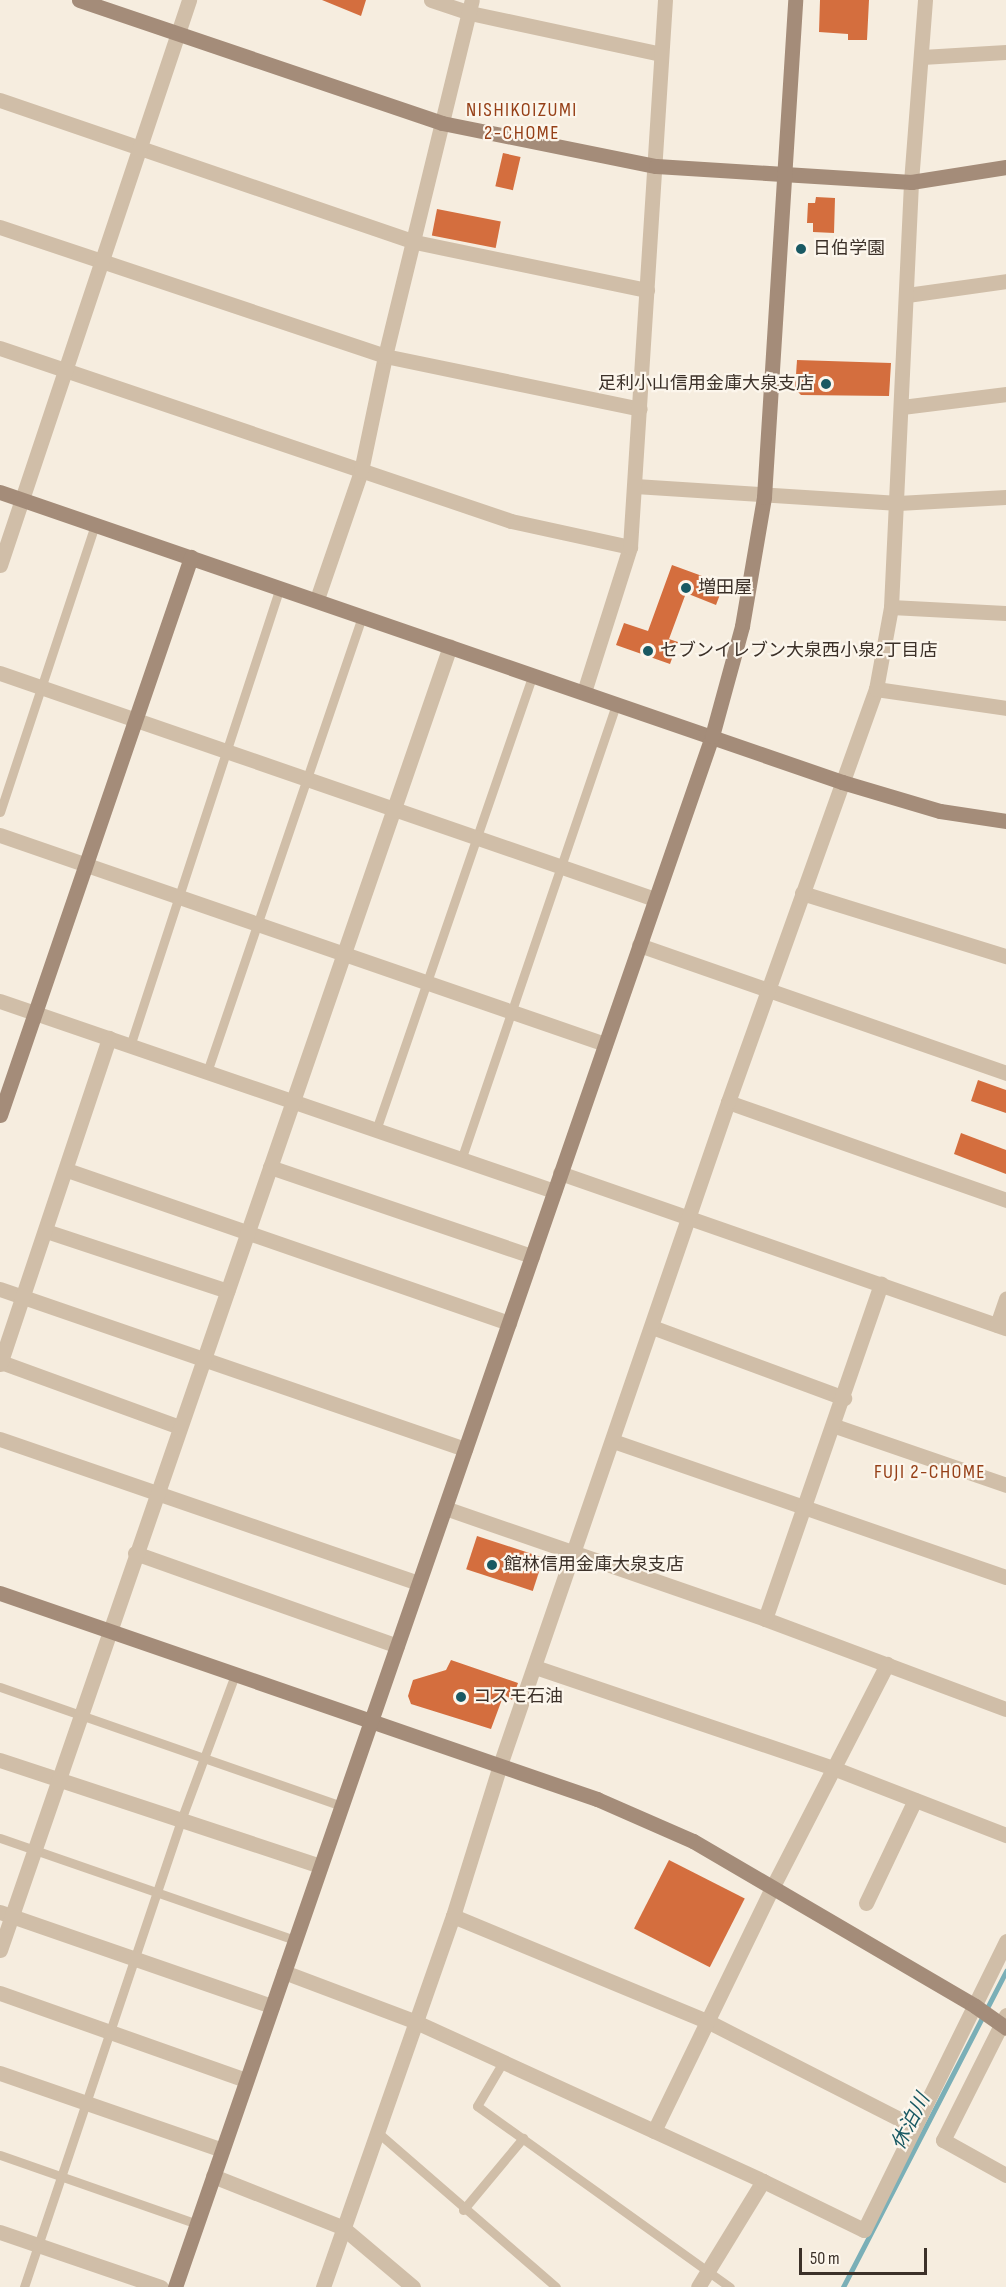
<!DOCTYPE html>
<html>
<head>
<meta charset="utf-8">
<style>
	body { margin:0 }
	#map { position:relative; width:1006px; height:2287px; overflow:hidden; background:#f6eddf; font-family:"Sofia Sans Condensed","Noto Sans JP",sans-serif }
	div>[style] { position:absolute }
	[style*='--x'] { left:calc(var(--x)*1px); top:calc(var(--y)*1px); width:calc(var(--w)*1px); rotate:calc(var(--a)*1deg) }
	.stream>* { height:5px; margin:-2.5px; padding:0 2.5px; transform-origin:2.5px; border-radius:2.5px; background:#7aafb7 }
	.building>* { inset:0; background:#d46e3e; transform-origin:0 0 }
	.lane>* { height:9px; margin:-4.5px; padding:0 4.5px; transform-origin:4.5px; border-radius:4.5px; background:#d0bea8 }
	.street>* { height:15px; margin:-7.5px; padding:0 7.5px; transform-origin:7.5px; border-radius:7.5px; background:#d0bea8 }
	.secondary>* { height:15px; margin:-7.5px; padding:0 7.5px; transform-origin:7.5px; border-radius:7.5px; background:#a48c79 }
	.dots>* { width:16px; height:16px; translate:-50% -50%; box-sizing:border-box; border:3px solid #fcf6ec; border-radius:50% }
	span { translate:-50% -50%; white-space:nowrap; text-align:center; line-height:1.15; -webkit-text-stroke:4.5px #fcf6ec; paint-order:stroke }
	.poi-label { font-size:18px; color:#3c3129 }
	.left { translate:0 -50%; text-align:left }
	.right { translate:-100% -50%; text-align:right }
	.neighbourhood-label { font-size:20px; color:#964018; letter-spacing:1.5px }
	.water-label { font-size:20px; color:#195963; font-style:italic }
	.scale { position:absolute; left:799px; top:2248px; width:128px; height:27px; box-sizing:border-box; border:3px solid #3c3129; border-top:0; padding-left:8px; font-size:18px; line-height:21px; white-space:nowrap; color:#3c3129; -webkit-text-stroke:4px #fcf6ec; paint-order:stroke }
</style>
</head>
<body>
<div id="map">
	<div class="stream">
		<i style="--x:843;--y:2287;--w:356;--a:-62.7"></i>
	</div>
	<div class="building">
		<i style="clip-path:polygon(322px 0,366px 0,361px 16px)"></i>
		<i style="clip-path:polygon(820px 0,869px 0,867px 40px,848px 40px,848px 34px,819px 32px)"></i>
		<i style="left:503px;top:153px;width:18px;height:34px;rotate:13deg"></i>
		<i style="clip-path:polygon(816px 197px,835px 198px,834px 233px,813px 232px,813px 223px,807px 223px,808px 203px,815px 203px)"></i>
		<i style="left:437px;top:209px;width:65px;height:27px;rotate:11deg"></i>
		<i style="clip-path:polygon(797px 360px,891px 363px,889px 396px,801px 395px,795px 389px)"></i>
		<i style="clip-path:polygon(672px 565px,724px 584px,716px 605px,686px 593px,669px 639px,678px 642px,670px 664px,616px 645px,624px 623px,648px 631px)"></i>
		<i style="clip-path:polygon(978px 1080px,1006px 1090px,1006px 1113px,971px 1101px)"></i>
		<i style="clip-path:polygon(961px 1133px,1006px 1150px,1006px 1174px,954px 1154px)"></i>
		<i style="left:477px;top:1536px;width:70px;height:35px;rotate:18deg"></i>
		<i style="clip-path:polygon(451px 1660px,518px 1683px,512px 1700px,504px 1694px,491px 1729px,411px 1704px,408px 1696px,413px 1680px,446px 1670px)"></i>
		<i style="left:669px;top:1860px;width:85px;height:77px;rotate:27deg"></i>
	</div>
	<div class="lane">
		<i style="--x:0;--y:812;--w:303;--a:-71.7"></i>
		<i style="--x:130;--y:1046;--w:482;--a:-71.9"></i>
		<i style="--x:207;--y:1072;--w:482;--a:-71.2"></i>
		<i style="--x:376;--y:1130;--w:481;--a:-71"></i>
		<i style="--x:461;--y:1160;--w:483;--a:-71.2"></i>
		<i style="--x:0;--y:1687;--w:361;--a:19.2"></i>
		<i style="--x:0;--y:1838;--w:312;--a:19.1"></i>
		<i style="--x:503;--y:2062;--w:51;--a:120.6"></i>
		<i style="--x:477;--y:2106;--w:311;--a:35.6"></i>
		<i style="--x:376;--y:2131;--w:238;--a:40.9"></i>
		<i style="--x:0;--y:2155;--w:209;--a:19.3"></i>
		<i style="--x:463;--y:2210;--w:94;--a:-50.2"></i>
		<i style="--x:24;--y:2287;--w:493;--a:-71.4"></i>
		<i style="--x:181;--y:1820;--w:158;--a:-69.6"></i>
	</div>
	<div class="street">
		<i style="--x:431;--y:0;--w:41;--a:18.4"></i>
		<i style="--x:470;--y:13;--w:195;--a:12.1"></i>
		<i style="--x:922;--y:57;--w:84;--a:-3.4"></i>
		<i style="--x:0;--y:100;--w:439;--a:18.9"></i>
		<i style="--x:415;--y:242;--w:237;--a:11.7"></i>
		<i style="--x:0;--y:227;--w:406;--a:18.5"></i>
		<i style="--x:385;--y:356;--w:260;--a:11.7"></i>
		<i style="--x:907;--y:295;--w:100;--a:-8"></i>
		<i style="--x:0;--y:348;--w:539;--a:18.7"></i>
		<i style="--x:511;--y:521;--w:122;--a:12.3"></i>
		<i style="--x:902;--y:407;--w:105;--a:-7.1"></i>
		<i style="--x:635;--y:486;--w:264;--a:3.7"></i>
		<i style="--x:898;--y:503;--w:108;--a:-3.2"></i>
		<i style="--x:0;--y:565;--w:596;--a:-71.5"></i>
		<i style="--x:317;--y:599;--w:135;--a:-71"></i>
		<i style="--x:361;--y:471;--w:117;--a:-78.2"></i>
		<i style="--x:385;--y:356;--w:366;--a:-76.3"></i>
		<i style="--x:891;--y:607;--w:115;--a:3"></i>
		<i style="--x:0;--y:673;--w:693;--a:19.04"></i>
		<i style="--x:876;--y:689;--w:131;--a:8.3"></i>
		<i style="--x:584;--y:692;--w:152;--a:-72.4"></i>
		<i style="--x:630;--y:547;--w:548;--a:-86.34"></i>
		<i style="--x:0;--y:835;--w:640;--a:19.06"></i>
		<i style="--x:802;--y:893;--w:214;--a:17.2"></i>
		<i style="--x:639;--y:945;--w:389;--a:19.2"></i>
		<i style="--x:0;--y:1001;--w:586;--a:18.93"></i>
		<i style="--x:728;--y:1102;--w:295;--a:19.4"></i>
		<i style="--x:270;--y:1167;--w:277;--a:18.8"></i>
		<i style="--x:67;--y:1170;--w:468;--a:19.1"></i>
		<i style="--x:560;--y:1173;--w:472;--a:19.2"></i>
		<i style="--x:46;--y:1231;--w:191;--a:18.3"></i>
		<i style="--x:0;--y:1289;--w:492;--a:19"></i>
		<i style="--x:997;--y:1325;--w:28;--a:-71"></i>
		<i style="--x:652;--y:1327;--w:205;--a:20.3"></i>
		<i style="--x:1;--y:1362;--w:190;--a:20"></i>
		<i style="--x:0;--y:1364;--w:344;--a:-71.5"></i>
		<i style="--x:835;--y:1426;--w:181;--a:19"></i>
		<i style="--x:0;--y:1439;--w:442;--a:19"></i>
		<i style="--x:613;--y:1441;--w:416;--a:19.1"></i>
		<i style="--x:445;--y:1508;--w:339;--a:19.1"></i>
		<i style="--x:765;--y:1619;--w:257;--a:20.5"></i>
		<i style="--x:135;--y:1553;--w:278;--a:19.5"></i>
		<i style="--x:765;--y:1619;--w:355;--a:-70.9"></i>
		<i style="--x:535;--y:1667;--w:315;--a:18.7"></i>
		<i style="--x:833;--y:1768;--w:186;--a:21.2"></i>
		<i style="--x:0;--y:1760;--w:337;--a:18.3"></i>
		<i style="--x:866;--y:1903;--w:114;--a:-64.6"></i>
		<i style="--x:0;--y:1912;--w:288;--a:19.1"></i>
		<i style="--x:453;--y:1916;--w:275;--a:22.5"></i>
		<i style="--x:707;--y:2021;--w:231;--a:27"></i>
		<i style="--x:0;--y:1950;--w:1379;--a:-70.96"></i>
		<i style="--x:284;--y:1972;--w:141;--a:20.7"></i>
		<i style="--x:416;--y:2022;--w:382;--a:24.6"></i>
		<i style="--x:763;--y:2181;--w:124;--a:121.5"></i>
		<i style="--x:0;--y:1993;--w:261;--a:19.5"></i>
		<i style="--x:1006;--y:2015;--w:140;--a:116.7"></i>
		<i style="--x:943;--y:2140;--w:72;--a:29.1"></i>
		<i style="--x:0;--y:2073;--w:235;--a:19.1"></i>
		<i style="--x:654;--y:2131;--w:270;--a:-64.1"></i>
		<i style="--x:772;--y:1888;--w:252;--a:-62.8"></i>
		<i style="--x:213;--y:2176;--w:139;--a:21.6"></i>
		<i style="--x:342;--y:2227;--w:93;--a:40.2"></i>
		<i style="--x:763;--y:2181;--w:112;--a:25.9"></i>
		<i style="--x:864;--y:2230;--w:322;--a:-63.8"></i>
		<i style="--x:0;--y:2232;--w:170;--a:18.9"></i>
		<i style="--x:323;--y:2287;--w:393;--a:-70.7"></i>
		<i style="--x:453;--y:1916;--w:158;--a:-72.7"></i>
		<i style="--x:500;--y:1765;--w:701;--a:-71.02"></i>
		<i style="--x:728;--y:1102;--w:439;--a:-70.3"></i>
		<i style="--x:876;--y:689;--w:83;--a:-79.6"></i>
		<i style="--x:891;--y:607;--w:425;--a:-87.3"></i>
		<i style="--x:911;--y:182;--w:183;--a:-85.6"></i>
	</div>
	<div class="secondary">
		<i style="--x:79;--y:0;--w:383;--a:18.7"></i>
		<i style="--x:442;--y:123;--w:218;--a:11.4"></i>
		<i style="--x:656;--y:166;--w:256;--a:3.6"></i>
		<i style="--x:911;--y:182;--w:96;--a:-9"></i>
		<i style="--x:0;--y:492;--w:891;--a:19"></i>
		<i style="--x:842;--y:782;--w:102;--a:16.5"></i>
		<i style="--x:940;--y:811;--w:67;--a:8.6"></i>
		<i style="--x:0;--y:1115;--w:590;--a:-71.1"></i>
		<i style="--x:0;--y:1593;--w:632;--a:19.04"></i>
		<i style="--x:597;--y:1799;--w:105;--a:23.6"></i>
		<i style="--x:693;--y:1841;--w:327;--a:30.3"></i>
		<i style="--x:975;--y:2006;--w:38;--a:35"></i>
		<i style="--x:175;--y:2287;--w:1641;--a:-70.9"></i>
		<i style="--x:712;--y:736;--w:114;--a:-74.7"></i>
		<i style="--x:742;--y:626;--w:131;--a:-80.3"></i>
		<i style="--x:764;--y:497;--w:498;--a:-86.4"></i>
	</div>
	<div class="dots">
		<i style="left:801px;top:249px;background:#195963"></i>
		<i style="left:826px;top:384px;background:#195963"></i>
		<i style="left:686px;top:588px;background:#195963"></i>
		<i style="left:648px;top:651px;background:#195963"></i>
		<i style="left:492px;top:1565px;background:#195963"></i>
		<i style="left:461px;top:1697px;background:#195963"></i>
	</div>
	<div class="poi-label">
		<span class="left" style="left:813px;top:249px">日伯学園</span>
		<span class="right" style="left:814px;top:384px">足利小山信用金庫大泉支店</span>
		<span class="left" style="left:698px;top:588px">増田屋</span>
		<span class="left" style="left:660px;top:651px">セブンイレブン大泉西小泉2丁目店</span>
		<span class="left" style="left:504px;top:1565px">館林信用金庫大泉支店</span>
		<span class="left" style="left:473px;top:1697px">コスモ石油</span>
	</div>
	<div class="neighbourhood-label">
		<span style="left:522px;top:122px">NISHIKOIZUMI<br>2-CHOME</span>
		<span style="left:930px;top:1472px">FUJI 2-CHOME</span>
	</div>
	<div class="water-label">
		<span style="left:911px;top:2122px;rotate:-63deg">休泊川</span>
	</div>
	<div class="scale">50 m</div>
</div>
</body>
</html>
